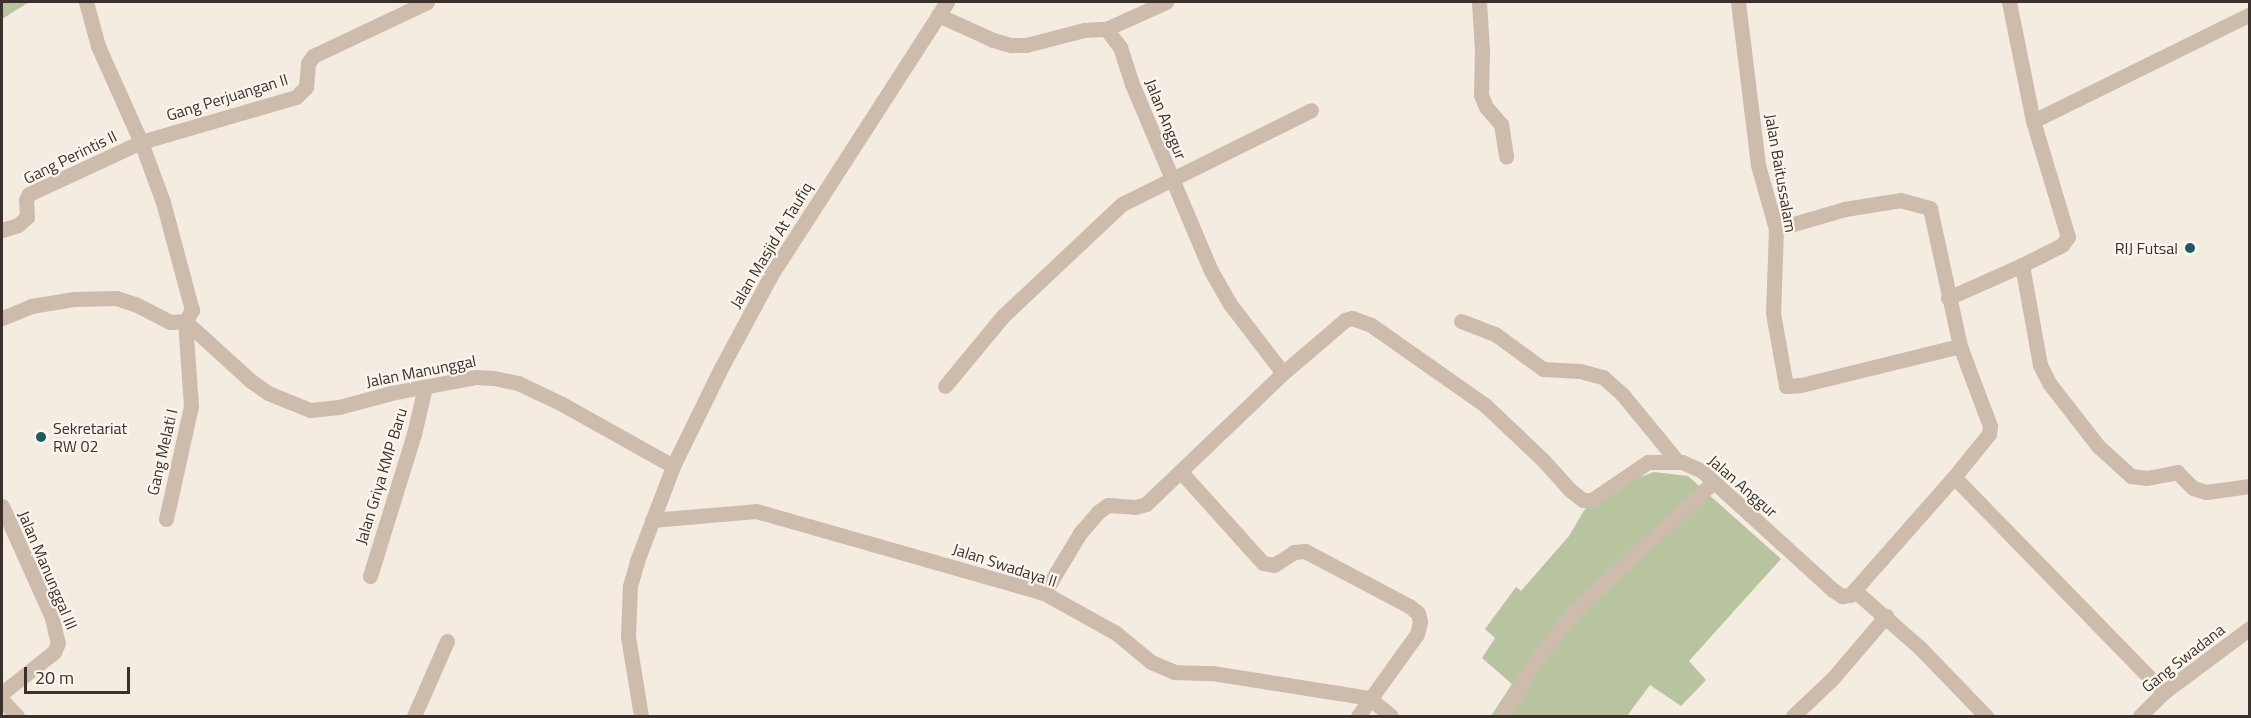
<!DOCTYPE html>
<html>
<head>
<meta charset="utf-8">
<style>
	body { margin:0 }
	#map { position:relative; width:2251px; height:718px; overflow:hidden; background:#f4ebe1; font-family:"Titillium Web",sans-serif }
	div>[style] { position:absolute }
	[style*='--x'] { left:calc(var(--x)*1px); top:calc(var(--y)*1px); width:calc(var(--w)*1px); rotate:calc(var(--a)*1deg) }
	.green>* { inset:0; background:#b8c4a0 }
	.minor>* { height:15px; margin:-7.5px; padding:0 7.5px; transform-origin:7.5px; border-radius:7.5px; background:#cdbbac }
	.tertiary>* { height:15px; margin:-7.5px; padding:0 7.5px; transform-origin:7.5px; border-radius:7.5px; background:#cdbbac }
	.dots>* { width:16px; height:16px; translate:-50% -50%; box-sizing:border-box; border:3px solid #fbf5ee; border-radius:50% }
	span { translate:-50% -50%; white-space:nowrap; text-align:center; line-height:1.15; -webkit-text-stroke:4.5px #fbf5ee; paint-order:stroke }
	.street-label { font-size:16px; color:#3b302b }
	.poi-label { font-size:16px; color:#3b302b }
	.right { translate:-100% -50%; text-align:right }
	.left { translate:0 -50%; text-align:left }
	.frame { position:absolute; inset:0; border:3px solid #3b302b; pointer-events:none }
	.scale { position:absolute; left:24px; top:667px; width:106px; height:27px; box-sizing:border-box; border:3px solid #3b302b; border-top:0; padding-left:8px; font-size:18px; line-height:21px; white-space:nowrap; color:#3b302b; -webkit-text-stroke:4px #fbf5ee; paint-order:stroke }
</style>
</head>
<body>
<div id="map">
	<div class="green">
		<i style="clip-path:polygon(2px 2px,29px 2px,2px 19px)"></i>
		<i style="clip-path:polygon(1654px 472px,1688px 476px,1781px 559px,1689px 661px,1706px 680px,1681px 706px,1650px 685px,1627px 716px,1491px 716px,1512px 684px,1482px 658px,1495px 638px,1485px 629px,1516px 587px,1521px 591px,1569px 536px,1585px 509px,1632px 480px)"></i>
	</div>
	<div class="minor">
		<i style="--x:86;--y:2;--w:46;--a:74.7"></i>
		<i style="--x:98;--y:46;--w:105;--a:65.9"></i>
		<i style="--x:141;--y:142;--w:64;--a:69.9"></i>
		<i style="--x:163;--y:202;--w:112;--a:75"></i>
		<i style="--x:192;--y:310;--w:13;--a:122"></i>
		<i style="--x:1479;--y:2;--w:48;--a:86.4"></i>
		<i style="--x:1482;--y:50;--w:45;--a:91.3"></i>
		<i style="--x:1481;--y:95;--w:13;--a:67"></i>
		<i style="--x:1486;--y:107;--w:23;--a:49"></i>
		<i style="--x:1501;--y:124;--w:33;--a:81"></i>
		<i style="--x:1738;--y:2;--w:164;--a:83"></i>
		<i style="--x:1758;--y:165;--w:66;--a:74.3"></i>
		<i style="--x:1776;--y:229;--w:84;--a:92"></i>
		<i style="--x:1773;--y:313;--w:74;--a:79.9"></i>
		<i style="--x:1786;--y:386;--w:15;--a:-4"></i>
		<i style="--x:1801;--y:385;--w:164;--a:-13.8"></i>
		<i style="--x:2009;--y:2;--w:121;--a:78.6"></i>
		<i style="--x:2033;--y:121;--w:121;--a:73.2"></i>
		<i style="--x:2068;--y:237;--w:10;--a:127"></i>
		<i style="--x:2062;--y:245;--w:45;--a:153.4"></i>
		<i style="--x:2022;--y:265;--w:102;--a:79.8"></i>
		<i style="--x:2040;--y:365;--w:20;--a:63"></i>
		<i style="--x:2049;--y:383;--w:80;--a:52.1"></i>
		<i style="--x:2098;--y:446;--w:45;--a:42.3"></i>
		<i style="--x:2131;--y:476;--w:16;--a:7"></i>
		<i style="--x:2147;--y:478;--w:31;--a:-11"></i>
		<i style="--x:2177;--y:472;--w:23;--a:45"></i>
		<i style="--x:2193;--y:488;--w:14;--a:17"></i>
		<i style="--x:2206;--y:492;--w:44;--a:-7.8"></i>
		<i style="--x:938;--y:15;--w:60;--a:24.4"></i>
		<i style="--x:993;--y:40;--w:19;--a:16"></i>
		<i style="--x:1011;--y:45;--w:15;--a:0"></i>
		<i style="--x:1026;--y:45;--w:60;--a:-14.5"></i>
		<i style="--x:1084;--y:30;--w:22;--a:-3"></i>
		<i style="--x:1106;--y:29;--w:23;--a:52"></i>
		<i style="--x:1120;--y:47;--w:39;--a:72"></i>
		<i style="--x:1132;--y:84;--w:201;--a:67.1"></i>
		<i style="--x:1210;--y:269;--w:40;--a:60.3"></i>
		<i style="--x:1230;--y:304;--w:87;--a:52.5"></i>
		<i style="--x:1106;--y:29;--w:66;--a:-24.2"></i>
		<i style="--x:2033;--y:121;--w:242;--a:-26.2"></i>
		<i style="--x:2;--y:230;--w:17;--a:-17"></i>
		<i style="--x:18;--y:225;--w:12;--a:-42"></i>
		<i style="--x:27;--y:217;--w:17;--a:-93"></i>
		<i style="--x:26;--y:200;--w:7;--a:-63"></i>
		<i style="--x:29;--y:194;--w:123;--a:-24.9"></i>
		<i style="--x:141;--y:142;--w:161;--a:-16.2"></i>
		<i style="--x:296;--y:97;--w:14;--a:-45"></i>
		<i style="--x:306;--y:87;--w:24;--a:-85"></i>
		<i style="--x:308;--y:63;--w:9;--a:-54"></i>
		<i style="--x:313;--y:56;--w:126;--a:-25.3"></i>
		<i style="--x:1948;--y:298;--w:81;--a:-24"></i>
		<i style="--x:2;--y:318;--w:31;--a:-22"></i>
		<i style="--x:31;--y:306;--w:44;--a:-9.2"></i>
		<i style="--x:74;--y:299;--w:42;--a:-1.4"></i>
		<i style="--x:116;--y:298;--w:20;--a:18"></i>
		<i style="--x:135;--y:304;--w:39;--a:27"></i>
		<i style="--x:170;--y:322;--w:15;--a:-4"></i>
		<i style="--x:185;--y:321;--w:89;--a:42.3"></i>
		<i style="--x:251;--y:381;--w:21;--a:35"></i>
		<i style="--x:268;--y:393;--w:45;--a:22"></i>
		<i style="--x:310;--y:410;--w:29;--a:-6"></i>
		<i style="--x:339;--y:407;--w:54;--a:-15.1"></i>
		<i style="--x:391;--y:393;--w:86;--a:-10.7"></i>
		<i style="--x:476;--y:377;--w:18;--a:3"></i>
		<i style="--x:494;--y:378;--w:25;--a:12"></i>
		<i style="--x:518;--y:383;--w:49;--a:25.5"></i>
		<i style="--x:562;--y:404;--w:127;--a:29.2"></i>
		<i style="--x:1461;--y:321;--w:36;--a:21"></i>
		<i style="--x:1495;--y:334;--w:59;--a:36.1"></i>
		<i style="--x:1543;--y:369;--w:37;--a:3"></i>
		<i style="--x:1580;--y:371;--w:24;--a:15"></i>
		<i style="--x:1603;--y:377;--w:25;--a:42"></i>
		<i style="--x:1622;--y:394;--w:88;--a:50.5"></i>
		<i style="--x:945;--y:386;--w:91;--a:-50.4"></i>
		<i style="--x:1003;--y:316;--w:163;--a:-43.3"></i>
		<i style="--x:1122;--y:204;--w:211;--a:-26.4"></i>
		<i style="--x:1181;--y:472;--w:122;--a:48"></i>
		<i style="--x:1263;--y:563;--w:11;--a:10"></i>
		<i style="--x:1274;--y:565;--w:24;--a:-33"></i>
		<i style="--x:1294;--y:552;--w:11;--a:-5"></i>
		<i style="--x:1305;--y:551;--w:118;--a:27.9"></i>
		<i style="--x:1409;--y:606;--w:11;--a:38"></i>
		<i style="--x:1418;--y:613;--w:9;--a:77"></i>
		<i style="--x:1420;--y:622;--w:12;--a:104"></i>
		<i style="--x:1417;--y:634;--w:101;--a:125.7"></i>
		<i style="--x:1954;--y:477;--w:301;--a:45.7"></i>
		<i style="--x:2;--y:506;--w:123;--a:65.9"></i>
		<i style="--x:52;--y:618;--w:26;--a:77"></i>
		<i style="--x:58;--y:643;--w:10;--a:114"></i>
		<i style="--x:54;--y:652;--w:66;--a:141.7"></i>
		<i style="--x:166;--y:519;--w:116;--a:-77.5"></i>
		<i style="--x:191;--y:406;--w:85;--a:-94"></i>
		<i style="--x:652;--y:520;--w:104;--a:-4.9"></i>
		<i style="--x:756;--y:511;--w:299;--a:15.9"></i>
		<i style="--x:1044;--y:593;--w:82;--a:29.1"></i>
		<i style="--x:1116;--y:633;--w:45;--a:39.6"></i>
		<i style="--x:1151;--y:662;--w:25;--a:23"></i>
		<i style="--x:1174;--y:672;--w:38;--a:2"></i>
		<i style="--x:1212;--y:673;--w:159;--a:9"></i>
		<i style="--x:1369;--y:698;--w:28;--a:39"></i>
		<i style="--x:370;--y:576;--w:149;--a:-72.8"></i>
		<i style="--x:414;--y:434;--w:48;--a:-76.8"></i>
		<i style="--x:1855;--y:591;--w:86;--a:41.2"></i>
		<i style="--x:1920;--y:648;--w:95;--a:45.9"></i>
		<i style="--x:1044;--y:593;--w:70;--a:-59"></i>
		<i style="--x:1080;--y:533;--w:28;--a:-49"></i>
		<i style="--x:1098;--y:512;--w:12;--a:-35"></i>
		<i style="--x:1108;--y:505;--w:27;--a:4"></i>
		<i style="--x:1135;--y:507;--w:11;--a:-15"></i>
		<i style="--x:1146;--y:504;--w:190;--a:-43.7"></i>
		<i style="--x:1283;--y:373;--w:82;--a:-40.5"></i>
		<i style="--x:1345;--y:320;--w:7;--a:-16"></i>
		<i style="--x:1352;--y:318;--w:20;--a:20"></i>
		<i style="--x:1371;--y:325;--w:139;--a:35.1"></i>
		<i style="--x:1485;--y:405;--w:80;--a:43.5"></i>
		<i style="--x:1543;--y:460;--w:40;--a:48"></i>
		<i style="--x:1570;--y:490;--w:16;--a:38"></i>
		<i style="--x:1583;--y:500;--w:9;--a:0"></i>
		<i style="--x:1592;--y:500;--w:68;--a:-34.2"></i>
		<i style="--x:1648;--y:462;--w:34;--a:0"></i>
		<i style="--x:1682;--y:462;--w:22;--a:24"></i>
		<i style="--x:1702;--y:471;--w:177;--a:42.3"></i>
		<i style="--x:1833;--y:590;--w:11;--a:34"></i>
		<i style="--x:1842;--y:596;--w:8;--a:-7"></i>
		<i style="--x:1850;--y:595;--w:157;--a:-48.6"></i>
		<i style="--x:1954;--y:477;--w:55;--a:-50.9"></i>
		<i style="--x:1989;--y:434;--w:8;--a:-83"></i>
		<i style="--x:1990;--y:426;--w:85;--a:-110.6"></i>
		<i style="--x:1960;--y:346;--w:141;--a:-102.3"></i>
		<i style="--x:1930;--y:208;--w:30;--a:-165"></i>
		<i style="--x:1901;--y:200;--w:57;--a:170.9"></i>
		<i style="--x:1845;--y:209;--w:72;--a:163.8"></i>
		<i style="--x:2;--y:700;--w:22;--a:47"></i>
		<i style="--x:414;--y:716;--w:82;--a:-66.3"></i>
		<i style="--x:1502;--y:716;--w:66;--a:-58.7"></i>
		<i style="--x:1536;--y:660;--w:63;--a:-52"></i>
		<i style="--x:1575;--y:610;--w:188;--a:-42.8"></i>
		<i style="--x:1793;--y:716;--w:55;--a:-43.5"></i>
		<i style="--x:1833;--y:678;--w:82;--a:-49.5"></i>
		<i style="--x:2140;--y:716;--w:34;--a:-45"></i>
		<i style="--x:2164;--y:692;--w:107;--a:-36.7"></i>
	</div>
	<div class="tertiary">
		<i style="--x:641;--y:716;--w:80;--a:-99.3"></i>
		<i style="--x:628;--y:637;--w:51;--a:-87.8"></i>
		<i style="--x:630;--y:586;--w:26;--a:-74"></i>
		<i style="--x:637;--y:561;--w:102;--a:-69.2"></i>
		<i style="--x:673;--y:466;--w:109;--a:-63.9"></i>
		<i style="--x:721;--y:368;--w:106;--a:-61.7"></i>
		<i style="--x:771;--y:275;--w:325;--a:-57.2"></i>
	</div>
	<div class="dots">
		<i style="left:2190px;top:248px;background:#1f5a5e"></i>
		<i style="left:41px;top:437px;background:#1f5a5e"></i>
	</div>
	<div class="street-label">
		<span style="left:227px;top:97px;rotate:-17deg">Gang Perjuangan II</span>
		<span style="left:1166px;top:119px;rotate:68deg">Jalan Anggur</span>
		<span style="left:70px;top:157px;rotate:-26deg">Gang Perintis II</span>
		<span style="left:1781px;top:173px;rotate:80deg">Jalan Baitussalam</span>
		<span style="left:771px;top:245px;rotate:-59deg">Jalan Masjid At Taufiq</span>
		<span style="left:421px;top:371px;rotate:-11deg">Jalan Manunggal</span>
		<span style="left:162px;top:452px;rotate:-77deg">Gang Melati I</span>
		<span style="left:381px;top:476px;rotate:-73deg">Jalan Griya KMP Baru</span>
		<span style="left:1743px;top:486px;rotate:41deg">Jalan Anggur</span>
		<span style="left:1005px;top:565px;rotate:18deg">Jalan Swadaya II</span>
		<span style="left:48px;top:570px;rotate:67deg">Jalan Manunggal III</span>
		<span style="left:2183px;top:658px;rotate:-38deg">Gang Swadana</span>
	</div>
	<div class="poi-label">
		<span class="right" style="left:2178px;top:248px">RIJ Futsal</span>
		<span class="left" style="left:53px;top:437px">Sekretariat<br>RW 02</span>
	</div>
	<div class="frame"></div>
	<div class="scale">20 m</div>
</div>
</body>
</html>
